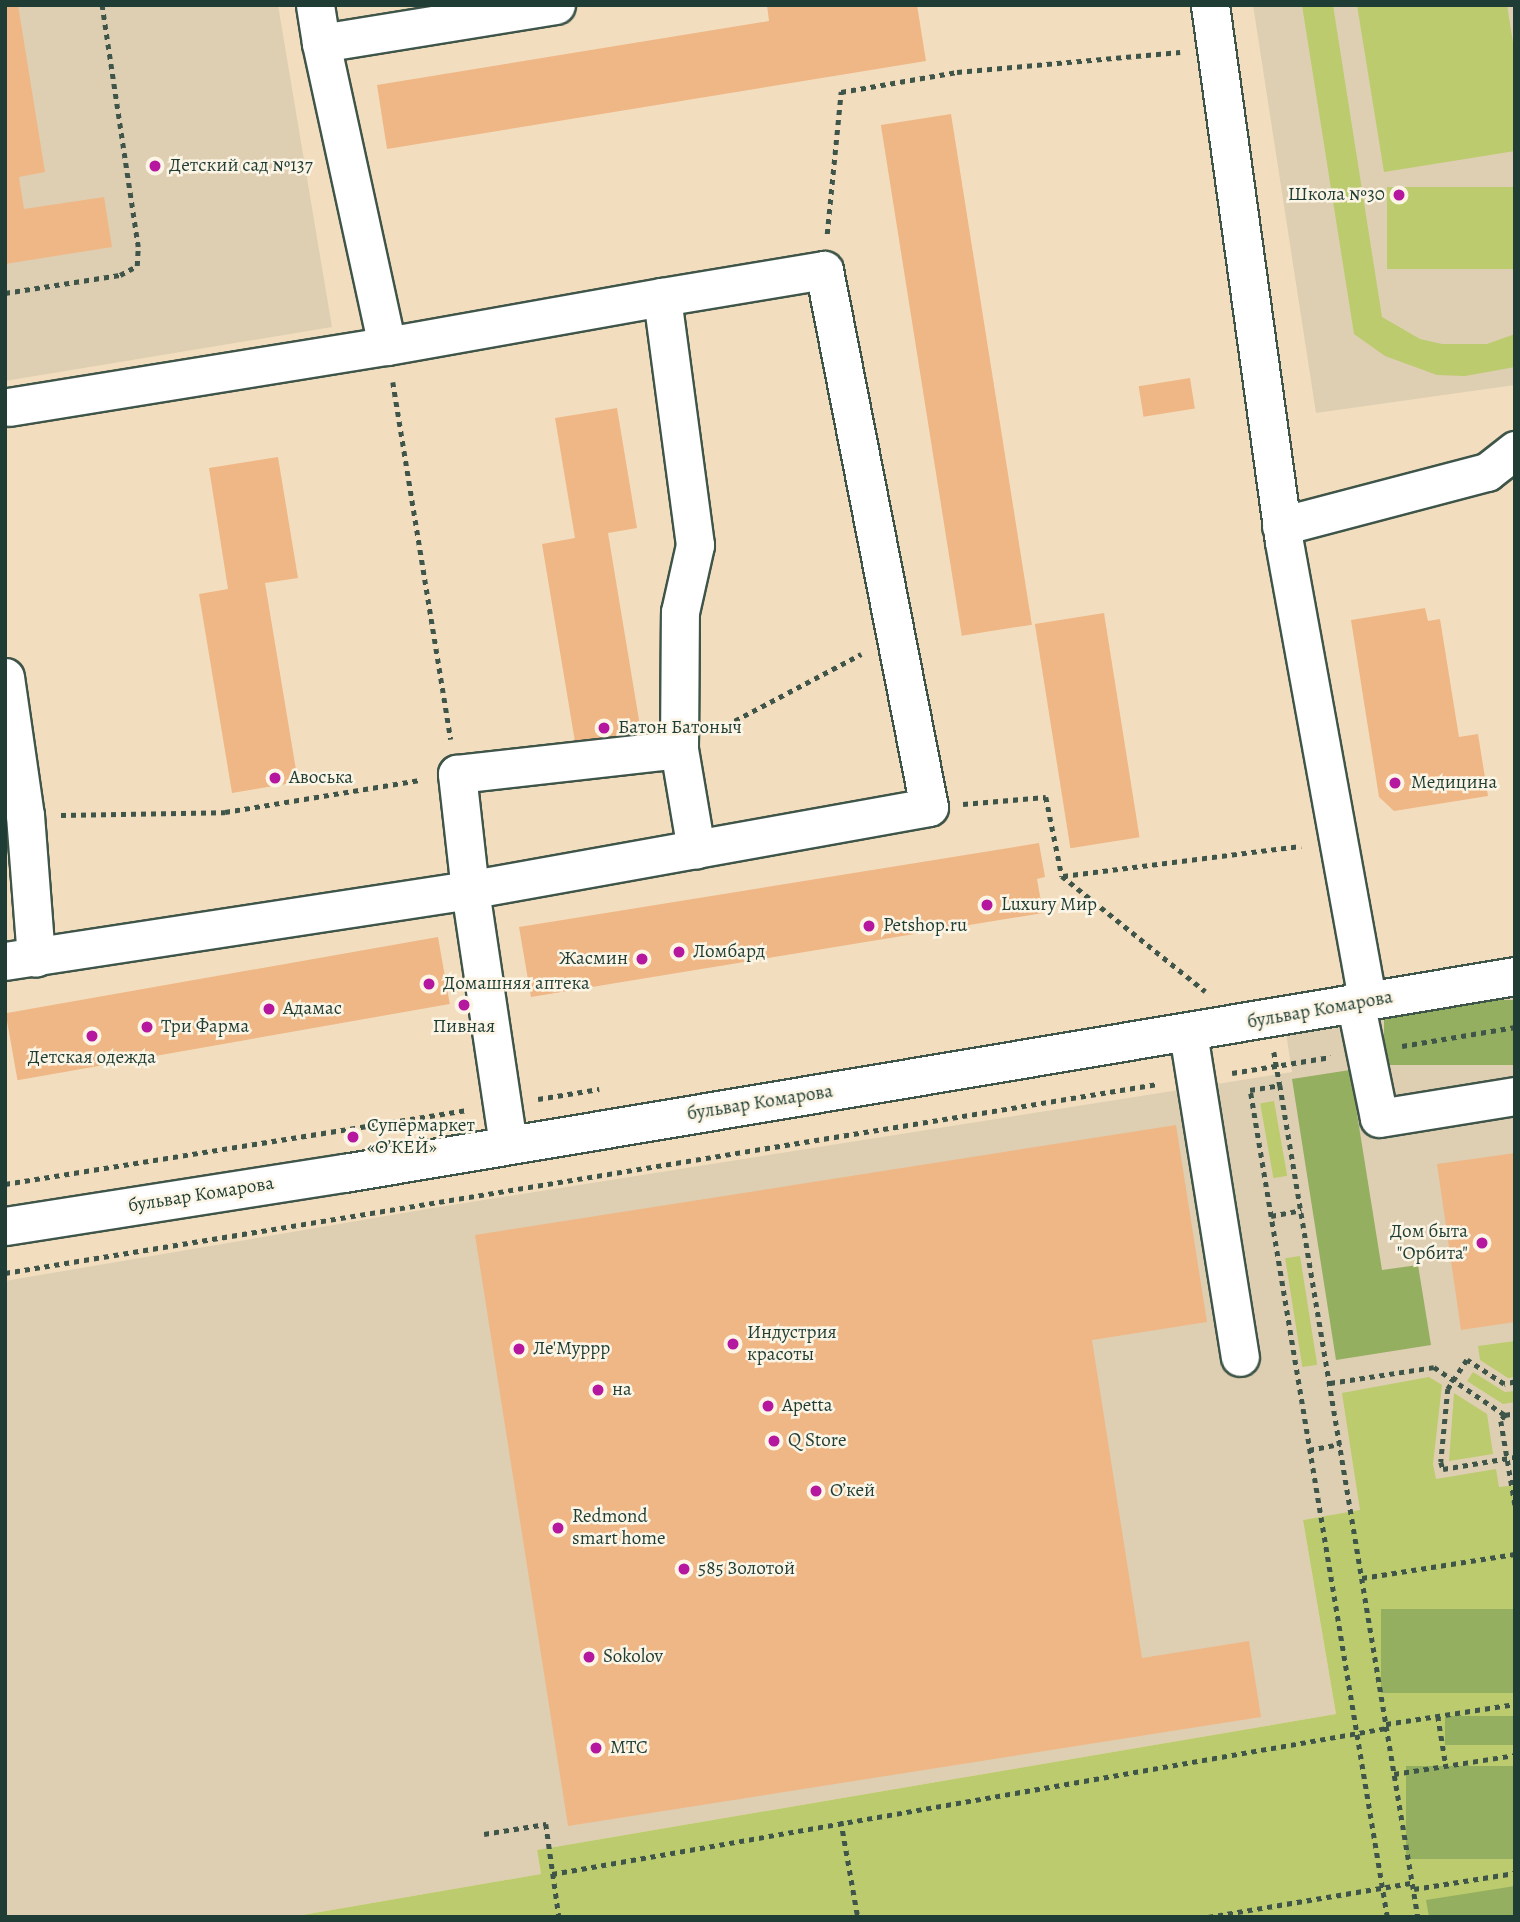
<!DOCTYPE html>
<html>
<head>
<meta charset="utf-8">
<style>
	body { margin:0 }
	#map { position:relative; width:1520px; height:1922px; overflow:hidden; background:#f2debe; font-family:Alegreya,serif }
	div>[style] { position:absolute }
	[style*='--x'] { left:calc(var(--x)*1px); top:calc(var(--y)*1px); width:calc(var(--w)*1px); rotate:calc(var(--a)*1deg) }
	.built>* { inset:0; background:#decfb2 }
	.green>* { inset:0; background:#bbcb6d; transform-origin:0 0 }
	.forest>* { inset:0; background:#94af60; transform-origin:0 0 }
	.building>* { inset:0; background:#efb786; transform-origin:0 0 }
	.path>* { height:4.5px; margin-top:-2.25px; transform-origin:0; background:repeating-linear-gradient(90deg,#3f5549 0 5px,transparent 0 10px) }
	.roads { filter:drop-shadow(2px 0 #3f5549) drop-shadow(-2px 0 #3f5549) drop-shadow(0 2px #3f5549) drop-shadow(0 -2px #3f5549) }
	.minor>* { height:37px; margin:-18.5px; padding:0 18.5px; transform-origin:18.5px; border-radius:18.5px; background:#fff }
	.dots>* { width:19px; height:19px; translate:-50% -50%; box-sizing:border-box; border:4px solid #fcf5e5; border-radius:50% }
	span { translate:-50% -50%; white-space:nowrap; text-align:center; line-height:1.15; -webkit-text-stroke:5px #fcf5e5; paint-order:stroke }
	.poi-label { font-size:19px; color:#1f3d34 }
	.left { translate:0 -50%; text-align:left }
	.right { translate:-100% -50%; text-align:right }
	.street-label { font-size:19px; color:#1f3d34 }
	.frame { position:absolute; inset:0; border:7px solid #1f3d34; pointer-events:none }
</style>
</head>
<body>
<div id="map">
	<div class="built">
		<i style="clip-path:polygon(5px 5px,278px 5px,332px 327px,5px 381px)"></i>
		<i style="clip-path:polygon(1253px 5px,1515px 5px,1515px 385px,1316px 413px)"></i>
		<i style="clip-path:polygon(1515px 985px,1515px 1485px,1303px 1520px,1336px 1714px,537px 1850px,541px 1874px,291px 1917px,5px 1917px,5px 1281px,427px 1209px,1292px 1072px,1284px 1020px)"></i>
	</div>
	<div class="green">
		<i style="clip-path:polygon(1302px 5px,1333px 5px,1382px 317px,1420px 339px,1442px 344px,1487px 344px,1515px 334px,1515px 367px,1465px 376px,1437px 375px,1385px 356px,1354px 334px)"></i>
		<i style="clip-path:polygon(1357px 5px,1507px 5px,1515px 55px,1515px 151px,1384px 172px)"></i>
		<i style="left:1515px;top:187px;width:82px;height:128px;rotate:90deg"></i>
		<i style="left:1274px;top:1101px;width:76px;height:14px;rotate:80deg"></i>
		<i style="left:1300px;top:1256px;width:110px;height:15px;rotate:81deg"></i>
		<i style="clip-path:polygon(1515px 1341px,1515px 1377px,1508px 1378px,1480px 1360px,1478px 1346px)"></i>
		<i style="clip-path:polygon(1473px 1372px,1505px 1392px,1515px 1391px,1515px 1402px,1503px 1404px,1467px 1381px)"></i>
		<i style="clip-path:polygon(1429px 1377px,1442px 1385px,1433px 1464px,1436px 1479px,1496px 1469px,1499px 1487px,1515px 1485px,1515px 1917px,291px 1917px,541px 1874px,537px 1850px,1336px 1714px,1303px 1520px,1360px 1510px,1342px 1393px)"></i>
		<i style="clip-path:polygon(1454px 1393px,1487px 1414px,1493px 1454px,1449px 1461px)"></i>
	</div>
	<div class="forest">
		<i style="left:1515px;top:1000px;width:65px;height:131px;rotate:90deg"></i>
		<i style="clip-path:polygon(1350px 1070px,1382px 1270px,1418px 1265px,1431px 1345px,1336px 1360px,1292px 1079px)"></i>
		<i style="left:1515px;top:1609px;width:84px;height:134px;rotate:90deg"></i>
		<i style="left:1515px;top:1716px;width:29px;height:70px;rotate:90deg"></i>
		<i style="left:1515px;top:1766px;width:93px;height:109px;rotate:90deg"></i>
		<i style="clip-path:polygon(1515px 1886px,1515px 1917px,1429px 1917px,1426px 1900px)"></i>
	</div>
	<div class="building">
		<i style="clip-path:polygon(5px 5px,18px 5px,45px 172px,19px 177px,24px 209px,104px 197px,112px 247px,5px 264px)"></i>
		<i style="clip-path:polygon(767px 5px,917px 5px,926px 61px,387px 149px,377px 85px,769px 21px)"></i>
		<i style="left:951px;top:114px;width:517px;height:71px;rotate:81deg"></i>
		<i style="left:1190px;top:378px;width:31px;height:52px;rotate:81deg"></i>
		<i style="clip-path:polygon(617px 408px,637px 528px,608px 533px,641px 732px,575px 742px,542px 544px,575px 538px,555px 418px)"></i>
		<i style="clip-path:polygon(278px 457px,298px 578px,265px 583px,298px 782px,232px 793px,199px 594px,228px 589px,209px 468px)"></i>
		<i style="clip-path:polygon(1425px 608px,1428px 621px,1440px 619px,1459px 737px,1478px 734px,1488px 796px,1394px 811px,1379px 797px,1351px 620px)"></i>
		<i style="left:1104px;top:613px;width:227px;height:70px;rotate:81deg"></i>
		<i style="clip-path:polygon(1039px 843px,1045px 877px,1037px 879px,1043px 913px,531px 997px,519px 927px)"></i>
		<i style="left:438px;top:937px;width:68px;height:439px;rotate:80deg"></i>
		<i style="clip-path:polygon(1176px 1125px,1207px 1322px,1092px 1340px,1142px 1658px,1249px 1641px,1261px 1717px,568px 1826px,475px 1235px)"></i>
		<i style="clip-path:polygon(1515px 1153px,1515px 1322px,1461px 1330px,1437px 1164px)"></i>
	</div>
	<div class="path">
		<i style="--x:827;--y:234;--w:143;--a:-84.4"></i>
		<i style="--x:841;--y:92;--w:118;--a:-9.8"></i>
		<i style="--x:957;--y:72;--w:224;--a:-5.1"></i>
		<i style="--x:5;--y:293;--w:116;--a:-8.9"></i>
		<i style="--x:120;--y:275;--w:19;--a:-28"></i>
		<i style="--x:137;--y:266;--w:19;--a:-87"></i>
		<i style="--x:138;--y:247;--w:245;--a:-98.5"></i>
		<i style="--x:393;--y:382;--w:362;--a:80.8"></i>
		<i style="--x:717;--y:730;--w:163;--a:-27.8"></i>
		<i style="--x:963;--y:804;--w:83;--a:-4.8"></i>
		<i style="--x:1046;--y:797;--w:81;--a:78.6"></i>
		<i style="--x:1062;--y:876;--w:184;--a:38.8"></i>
		<i style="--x:61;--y:815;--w:164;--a:-1"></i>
		<i style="--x:225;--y:812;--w:199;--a:-9.3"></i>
		<i style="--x:1063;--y:876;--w:240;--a:-7.2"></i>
		<i style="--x:1402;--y:1046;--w:115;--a:-9.5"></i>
		<i style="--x:1274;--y:1052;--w:34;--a:80"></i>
		<i style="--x:1232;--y:1073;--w:100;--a:-9.2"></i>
		<i style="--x:538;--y:1099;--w:62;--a:-9.3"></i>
		<i style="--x:5;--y:1184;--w:468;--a:-9.1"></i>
		<i style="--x:1271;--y:1216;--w:31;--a:-11"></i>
		<i style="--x:5;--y:1273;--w:1168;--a:-9.31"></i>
		<i style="--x:1515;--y:1382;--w:11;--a:170"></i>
		<i style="--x:1504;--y:1384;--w:44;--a:-147"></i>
		<i style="--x:1467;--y:1360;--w:35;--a:123"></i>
		<i style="--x:1448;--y:1389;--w:73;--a:95.5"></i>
		<i style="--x:1441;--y:1462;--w:7;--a:74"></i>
		<i style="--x:1443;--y:1469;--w:73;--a:-9.5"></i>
		<i style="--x:1330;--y:1383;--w:105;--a:-8.7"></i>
		<i style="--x:1434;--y:1367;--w:86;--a:34.1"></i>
		<i style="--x:1505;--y:1415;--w:10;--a:-11"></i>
		<i style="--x:1505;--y:1415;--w:7;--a:124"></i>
		<i style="--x:1501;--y:1421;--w:85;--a:80.5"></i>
		<i style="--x:1309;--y:1450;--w:32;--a:-11"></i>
		<i style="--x:1362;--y:1578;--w:155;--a:-8.9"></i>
		<i style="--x:1438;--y:1716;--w:51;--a:80.9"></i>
		<i style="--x:1386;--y:1724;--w:131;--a:-8.8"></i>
		<i style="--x:1394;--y:1774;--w:122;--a:-8.9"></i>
		<i style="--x:841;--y:1821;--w:97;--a:80"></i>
		<i style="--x:484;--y:1834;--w:63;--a:-9.2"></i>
		<i style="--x:546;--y:1824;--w:94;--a:82"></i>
		<i style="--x:552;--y:1874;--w:848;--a:-9.92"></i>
		<i style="--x:1414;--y:1889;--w:102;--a:-9"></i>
		<i style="--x:1208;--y:1917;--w:207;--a:-9.5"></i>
		<i style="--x:1387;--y:1917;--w:838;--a:-99.41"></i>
		<i style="--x:1250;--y:1090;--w:30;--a:-9"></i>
		<i style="--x:1280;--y:1085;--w:843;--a:80.58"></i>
	</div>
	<div class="roads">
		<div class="minor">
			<i style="--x:315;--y:5;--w:38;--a:81"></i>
			<i style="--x:321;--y:43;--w:310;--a:77.7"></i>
			<i style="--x:1210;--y:5;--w:542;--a:82.15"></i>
			<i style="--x:1284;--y:542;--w:465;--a:79.7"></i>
			<i style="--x:321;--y:43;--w:238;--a:-9.2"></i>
			<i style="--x:9;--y:407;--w:383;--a:-9.2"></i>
			<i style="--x:387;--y:346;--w:279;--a:-10.1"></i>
			<i style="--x:662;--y:297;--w:164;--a:-9.5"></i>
			<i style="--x:824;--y:270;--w:547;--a:78.94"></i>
			<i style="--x:929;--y:807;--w:466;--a:169.8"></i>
			<i style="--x:470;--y:890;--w:117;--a:-96.4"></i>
			<i style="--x:457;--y:774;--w:223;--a:-6.4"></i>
			<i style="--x:679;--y:749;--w:137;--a:-89.6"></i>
			<i style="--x:680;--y:612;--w:69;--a:-77.4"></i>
			<i style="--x:695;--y:545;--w:250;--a:-97.6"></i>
			<i style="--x:1281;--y:526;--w:213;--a:-14.7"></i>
			<i style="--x:1487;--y:472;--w:36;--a:-38"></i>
			<i style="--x:5;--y:677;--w:139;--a:81.8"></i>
			<i style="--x:25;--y:815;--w:143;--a:85.6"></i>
			<i style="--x:679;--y:749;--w:102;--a:80.4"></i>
			<i style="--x:5;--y:961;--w:470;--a:-8.7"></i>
			<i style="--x:470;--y:890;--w:257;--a:81.5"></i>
			<i style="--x:1355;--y:1001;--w:119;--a:78.4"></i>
			<i style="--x:1379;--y:1118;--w:138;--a:-9.2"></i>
			<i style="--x:1188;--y:1033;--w:328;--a:80.9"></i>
			<i style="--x:5;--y:1226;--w:343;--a:-8.9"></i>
			<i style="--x:344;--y:1173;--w:1187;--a:-9.55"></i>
		</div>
	</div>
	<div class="dots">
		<i style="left:155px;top:166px;background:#b5179e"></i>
		<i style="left:1399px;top:195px;background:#b5179e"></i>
		<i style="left:604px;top:728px;background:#b5179e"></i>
		<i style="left:275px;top:778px;background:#b5179e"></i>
		<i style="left:1395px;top:783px;background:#b5179e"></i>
		<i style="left:987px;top:905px;background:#b5179e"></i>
		<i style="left:869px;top:926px;background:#b5179e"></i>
		<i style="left:679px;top:952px;background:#b5179e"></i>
		<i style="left:642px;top:959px;background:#b5179e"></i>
		<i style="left:429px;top:984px;background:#b5179e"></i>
		<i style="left:464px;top:1005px;background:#b5179e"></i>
		<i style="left:269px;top:1009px;background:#b5179e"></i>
		<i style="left:147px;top:1027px;background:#b5179e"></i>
		<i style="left:92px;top:1036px;background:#b5179e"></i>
		<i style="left:353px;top:1137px;background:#b5179e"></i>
		<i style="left:1482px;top:1243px;background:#b5179e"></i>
		<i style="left:733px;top:1344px;background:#b5179e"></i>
		<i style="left:519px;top:1349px;background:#b5179e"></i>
		<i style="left:598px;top:1390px;background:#b5179e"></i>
		<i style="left:768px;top:1406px;background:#b5179e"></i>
		<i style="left:774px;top:1441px;background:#b5179e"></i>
		<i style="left:816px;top:1491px;background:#b5179e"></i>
		<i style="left:558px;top:1528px;background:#b5179e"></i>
		<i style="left:684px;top:1569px;background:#b5179e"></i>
		<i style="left:589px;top:1657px;background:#b5179e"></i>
		<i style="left:596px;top:1748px;background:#b5179e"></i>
	</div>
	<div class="poi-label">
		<span class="left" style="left:169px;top:166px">Детский сад №137</span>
		<span class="right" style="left:1385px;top:195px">Школа №30</span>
		<span class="left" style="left:618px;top:728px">Батон Батоныч</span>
		<span class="left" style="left:289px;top:778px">Авоська</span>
		<span class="left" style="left:1411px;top:783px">Медицина</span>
		<span class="left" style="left:1001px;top:905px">Luxury Мир</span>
		<span class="left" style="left:883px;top:926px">Petshop.ru</span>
		<span class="left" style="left:693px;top:952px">Ломбард</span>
		<span class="right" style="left:628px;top:959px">Жасмин</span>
		<span class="left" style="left:443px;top:984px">Домашняя аптека</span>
		<span class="left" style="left:283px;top:1009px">Адамас</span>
		<span class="left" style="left:161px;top:1027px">Три Фарма</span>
		<span style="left:464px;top:1027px">Пивная</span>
		<span style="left:92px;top:1058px">Детская одежда</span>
		<span class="left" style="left:367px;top:1137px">Супермаркет<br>«О’КЕЙ»</span>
		<span class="right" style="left:1468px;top:1243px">Дом быта<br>"Орбита"</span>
		<span class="left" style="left:747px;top:1344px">Индустрия<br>красоты</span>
		<span class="left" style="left:533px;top:1349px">Ле'Муррр</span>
		<span class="left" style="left:612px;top:1390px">на</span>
		<span class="left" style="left:782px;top:1406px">Apetta</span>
		<span class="left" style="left:788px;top:1441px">Q Store</span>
		<span class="left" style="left:830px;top:1491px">О’кей</span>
		<span class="left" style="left:572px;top:1528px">Redmond<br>smart home</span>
		<span class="left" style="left:698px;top:1569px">585 Золотой</span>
		<span class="left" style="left:603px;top:1657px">Sokolov</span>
		<span class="left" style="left:610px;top:1748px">МТС</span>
	</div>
	<div class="street-label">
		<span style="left:1320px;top:1010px;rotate:-10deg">бульвар Комарова</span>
		<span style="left:760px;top:1103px;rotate:-9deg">бульвар Комарова</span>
		<span style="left:201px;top:1195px;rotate:-9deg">бульвар Комарова</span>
	</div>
	<div class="frame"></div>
</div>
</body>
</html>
